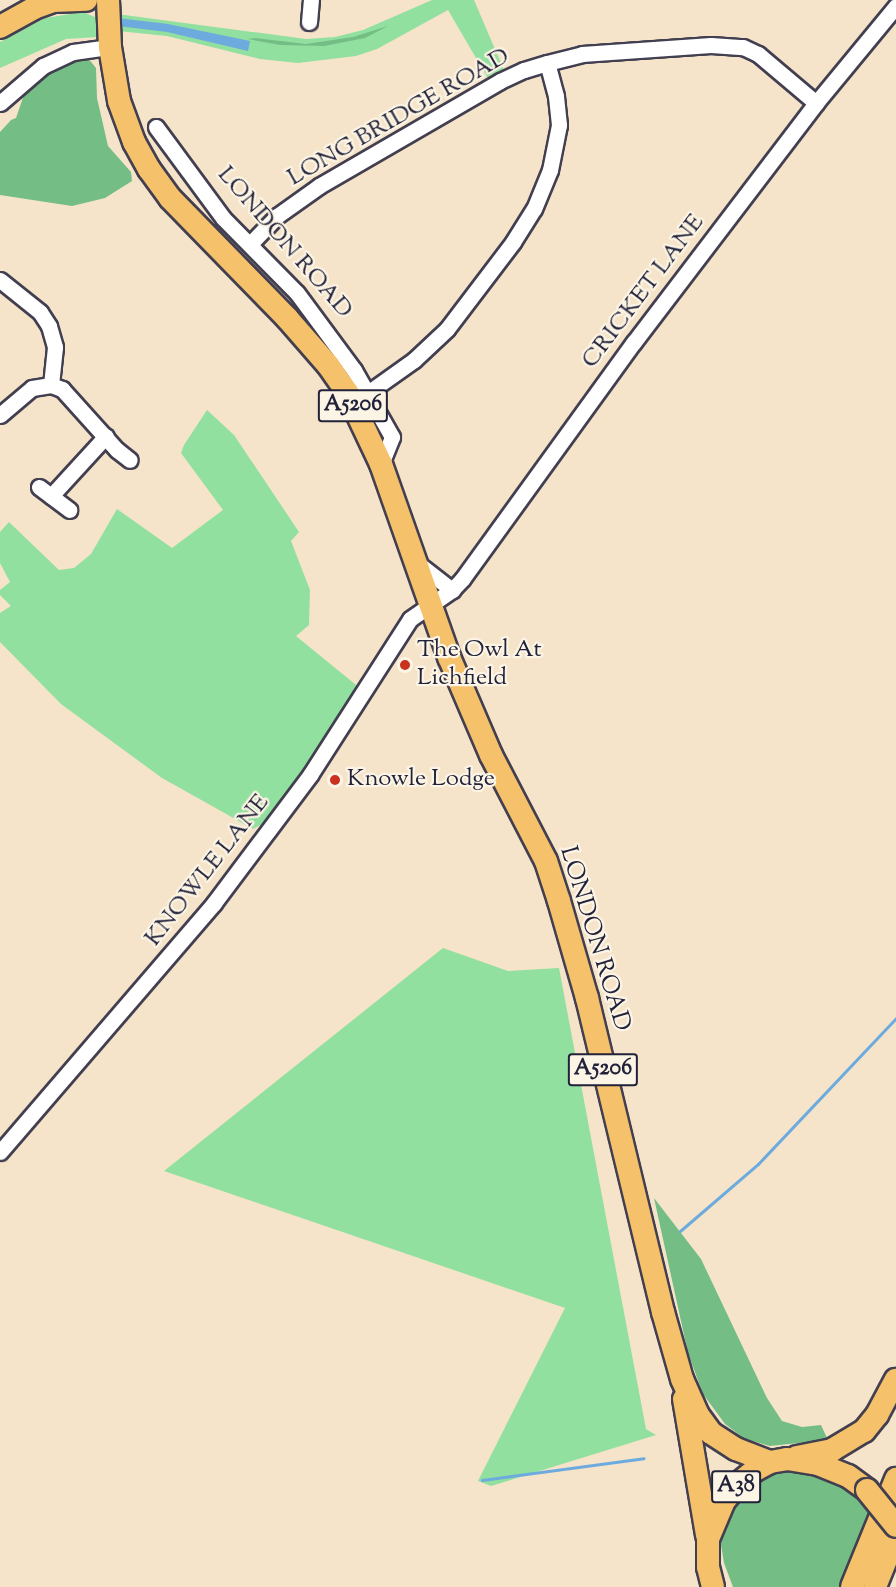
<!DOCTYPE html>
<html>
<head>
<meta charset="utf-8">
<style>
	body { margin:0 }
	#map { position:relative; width:896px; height:1587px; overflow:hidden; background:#f5e4c9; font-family:"Sorts Mill Goudy",serif }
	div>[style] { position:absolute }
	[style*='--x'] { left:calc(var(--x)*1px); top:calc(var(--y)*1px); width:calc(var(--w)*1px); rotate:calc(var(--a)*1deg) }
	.green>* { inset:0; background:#91e09f }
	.forest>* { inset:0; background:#74be86 }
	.water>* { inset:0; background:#6dabdf }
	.stream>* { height:3px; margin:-1.5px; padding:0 1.5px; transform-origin:1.5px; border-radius:1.5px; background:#6dabdf }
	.roads { filter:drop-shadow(2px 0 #423f50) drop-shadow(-2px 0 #423f50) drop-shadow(0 2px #423f50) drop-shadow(0 -2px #423f50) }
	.minor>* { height:15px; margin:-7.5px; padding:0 7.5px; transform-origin:7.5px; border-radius:7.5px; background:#fff }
	.highway>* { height:22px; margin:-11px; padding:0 11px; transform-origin:11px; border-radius:11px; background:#f5c16b }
	.bridges { filter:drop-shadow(2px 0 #423f50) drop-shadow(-2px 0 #423f50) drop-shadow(0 2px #423f50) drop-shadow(0 -2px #423f50) }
	.highway-bridge>* { height:22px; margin:-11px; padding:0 11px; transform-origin:11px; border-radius:11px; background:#f5c16b }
	.dots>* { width:16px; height:16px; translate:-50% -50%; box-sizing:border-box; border:3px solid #fcf5e5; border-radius:50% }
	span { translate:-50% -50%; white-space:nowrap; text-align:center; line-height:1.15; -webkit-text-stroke:4.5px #fcf5e5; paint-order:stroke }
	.shield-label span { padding:2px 4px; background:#fcf5e5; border:2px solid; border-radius:4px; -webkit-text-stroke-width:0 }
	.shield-label { font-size:22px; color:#22223b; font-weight:700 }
	.street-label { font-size:24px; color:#22223b }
	.poi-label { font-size:24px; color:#22223b }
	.left { translate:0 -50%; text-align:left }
</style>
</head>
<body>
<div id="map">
	<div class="green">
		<i style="clip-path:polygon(432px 0,474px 0,506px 75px,490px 82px,448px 10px,377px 49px,356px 56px,298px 63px,260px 59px,167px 36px,118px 31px,117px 14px,306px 39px,335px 37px,363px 30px)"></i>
		<i style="clip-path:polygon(83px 12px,97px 18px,98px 37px,66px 39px,0 68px,0 42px,45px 18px)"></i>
		<i style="clip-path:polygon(207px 410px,234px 435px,299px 532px,291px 541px,310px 590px,309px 625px,296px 636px,361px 689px,264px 823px,253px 829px,162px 778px,61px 704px,0 642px,0 613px,11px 606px,0 595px,0 590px,10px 582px,0 563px,0 532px,9px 522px,59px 570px,74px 568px,91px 554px,117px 509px,172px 548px,223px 510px,181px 453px,184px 445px)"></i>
		<i style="clip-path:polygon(443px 948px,508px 971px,559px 968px,646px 1429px,656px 1435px,491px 1486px,478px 1481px,565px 1308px,164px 1171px)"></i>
	</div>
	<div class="forest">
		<i style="clip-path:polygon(388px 26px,365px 38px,324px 46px,280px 45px,248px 39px,255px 38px,306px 44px,353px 37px)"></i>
		<i style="clip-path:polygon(78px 58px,88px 58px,96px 68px,97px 98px,108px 146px,131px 172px,132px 181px,105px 198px,72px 206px,0 195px,0 132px,11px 120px,16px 118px,27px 86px,37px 75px)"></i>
		<i style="clip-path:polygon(654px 1198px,701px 1259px,767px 1398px,782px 1421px,802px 1427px,821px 1425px,828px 1440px,770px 1446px,745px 1439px,725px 1424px,703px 1394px,688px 1353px)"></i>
		<i style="clip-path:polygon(788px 1467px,817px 1471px,852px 1489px,871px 1513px,839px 1587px,733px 1587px,724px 1563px,720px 1539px,740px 1490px,766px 1472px)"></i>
	</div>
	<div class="water">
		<i style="clip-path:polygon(117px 18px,168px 24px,250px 41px,248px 51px,167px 32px,118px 26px)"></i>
	</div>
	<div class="stream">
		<i style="--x:680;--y:1231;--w:103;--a:-40.7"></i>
		<i style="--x:758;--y:1164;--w:201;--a:-46.6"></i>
		<i style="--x:482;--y:1480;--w:163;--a:-7.7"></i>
	</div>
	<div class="roads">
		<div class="minor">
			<i style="--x:309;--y:22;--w:22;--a:-85"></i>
			<i style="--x:0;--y:103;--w:57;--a:-40.7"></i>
			<i style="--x:43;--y:66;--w:33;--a:-25"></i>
			<i style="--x:73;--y:52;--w:37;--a:-8"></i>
			<i style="--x:156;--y:127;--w:113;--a:53.6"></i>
			<i style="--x:223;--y:218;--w:105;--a:45.4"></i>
			<i style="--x:297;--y:293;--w:96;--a:53.5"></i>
			<i style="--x:354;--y:370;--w:77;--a:60.4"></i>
			<i style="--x:392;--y:437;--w:29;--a:112"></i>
			<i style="--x:250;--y:244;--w:39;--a:-46"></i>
			<i style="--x:277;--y:216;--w:52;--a:-35.5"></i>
			<i style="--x:319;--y:186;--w:209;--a:-30.1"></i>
			<i style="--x:500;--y:81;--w:26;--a:-25"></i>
			<i style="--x:524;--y:70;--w:24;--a:-17"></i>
			<i style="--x:547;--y:63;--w:36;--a:-14"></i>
			<i style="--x:582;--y:54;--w:129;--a:-4"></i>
			<i style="--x:711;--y:45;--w:32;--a:4"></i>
			<i style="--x:743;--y:47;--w:17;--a:25"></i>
			<i style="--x:758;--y:54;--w:76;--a:40.2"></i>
			<i style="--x:0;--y:280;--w:51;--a:38.7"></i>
			<i style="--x:40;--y:312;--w:17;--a:57"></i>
			<i style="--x:49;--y:326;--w:22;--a:74"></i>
			<i style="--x:55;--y:347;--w:38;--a:96"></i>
			<i style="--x:369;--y:392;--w:55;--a:-35.4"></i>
			<i style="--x:414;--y:360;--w:45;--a:-43.2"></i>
			<i style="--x:447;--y:329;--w:109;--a:-52.8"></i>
			<i style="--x:513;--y:242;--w:39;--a:-58"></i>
			<i style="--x:534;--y:209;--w:42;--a:-67.7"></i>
			<i style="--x:550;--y:170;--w:46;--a:-78.7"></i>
			<i style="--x:559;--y:125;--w:29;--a:-96"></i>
			<i style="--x:556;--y:96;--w:34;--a:-105"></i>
			<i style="--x:0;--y:415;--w:42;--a:-40.2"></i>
			<i style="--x:32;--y:388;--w:19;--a:-9"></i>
			<i style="--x:51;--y:385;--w:12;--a:20"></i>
			<i style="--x:62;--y:389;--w:82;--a:48"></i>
			<i style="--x:117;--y:450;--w:16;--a:38"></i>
			<i style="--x:39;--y:487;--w:38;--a:37"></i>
			<i style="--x:51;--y:496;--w:81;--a:-47.5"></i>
			<i style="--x:416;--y:562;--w:46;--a:37.9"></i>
			<i style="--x:0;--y:1152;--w:328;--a:-49.3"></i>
			<i style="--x:214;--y:903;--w:160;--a:-53.1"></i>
			<i style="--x:310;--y:775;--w:185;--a:-57.3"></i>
			<i style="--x:410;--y:619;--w:51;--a:-34.6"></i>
			<i style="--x:452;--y:590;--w:16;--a:-47"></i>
			<i style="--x:463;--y:578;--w:291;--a:-54.1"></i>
			<i style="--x:634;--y:342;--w:300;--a:-52.7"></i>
			<i style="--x:816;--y:103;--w:126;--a:-50.5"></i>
		</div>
		<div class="highway">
			<i style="--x:108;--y:0;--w:47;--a:87.6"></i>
			<i style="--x:110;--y:47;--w:55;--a:80.5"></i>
			<i style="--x:119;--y:101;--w:44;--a:69.9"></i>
			<i style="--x:134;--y:142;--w:31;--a:61"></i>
			<i style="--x:149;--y:169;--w:36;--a:54"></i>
			<i style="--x:170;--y:198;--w:168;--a:45.7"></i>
			<i style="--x:287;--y:318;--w:62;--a:48.9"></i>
			<i style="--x:328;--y:365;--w:33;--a:55"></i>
			<i style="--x:347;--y:392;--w:80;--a:64.7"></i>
			<i style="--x:381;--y:464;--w:205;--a:70.6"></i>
			<i style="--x:449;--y:657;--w:107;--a:66.8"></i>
			<i style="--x:491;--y:755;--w:119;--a:62.6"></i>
			<i style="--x:546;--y:861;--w:42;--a:72"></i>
			<i style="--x:559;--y:901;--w:101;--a:73.9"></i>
			<i style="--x:587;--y:998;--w:323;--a:76.4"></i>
			<i style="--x:663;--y:1312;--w:70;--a:74.2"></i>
			<i style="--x:682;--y:1379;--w:39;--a:66"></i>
			<i style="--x:698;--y:1415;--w:22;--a:54"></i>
			<i style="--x:711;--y:1433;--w:30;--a:33"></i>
			<i style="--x:736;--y:1449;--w:36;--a:21"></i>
			<i style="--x:0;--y:27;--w:39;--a:-29"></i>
			<i style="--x:34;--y:8;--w:20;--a:-20"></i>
			<i style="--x:53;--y:1;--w:33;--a:-2"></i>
			<i style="--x:684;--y:1399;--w:138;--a:80.4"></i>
			<i style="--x:797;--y:1457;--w:36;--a:-11"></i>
			<i style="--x:832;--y:1450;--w:37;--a:-31"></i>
			<i style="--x:864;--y:1431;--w:21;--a:-51"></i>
			<i style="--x:877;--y:1415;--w:40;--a:-62"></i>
			<i style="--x:713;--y:1587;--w:21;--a:-104"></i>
			<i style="--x:708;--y:1567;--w:28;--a:-90"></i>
			<i style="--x:708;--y:1539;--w:41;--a:-67.2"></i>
			<i style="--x:724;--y:1501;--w:23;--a:-50"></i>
			<i style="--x:739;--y:1483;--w:21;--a:-39"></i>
			<i style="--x:755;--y:1470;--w:17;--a:-28"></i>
			<i style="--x:770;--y:1462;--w:17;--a:-10"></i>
			<i style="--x:787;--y:1459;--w:31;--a:9"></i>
			<i style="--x:818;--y:1464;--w:32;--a:22"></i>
			<i style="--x:848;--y:1476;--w:24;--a:36"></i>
			<i style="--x:852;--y:1587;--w:117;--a:-67.8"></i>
			<i style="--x:875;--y:1587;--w:56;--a:-68"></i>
		</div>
	</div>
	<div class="bridges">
		<div class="highway-bridge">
			<i style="--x:867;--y:1490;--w:46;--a:51.1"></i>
		</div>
	</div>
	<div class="dots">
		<i style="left:405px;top:665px;background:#c8321e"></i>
		<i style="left:335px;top:780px;background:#c8321e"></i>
	</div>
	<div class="shield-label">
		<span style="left:353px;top:406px">A5206</span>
		<span style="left:603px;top:1070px">A5206</span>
		<span style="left:736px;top:1487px">A38</span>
	</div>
	<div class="street-label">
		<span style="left:399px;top:118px;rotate:-30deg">LONG BRIDGE ROAD</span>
		<span style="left:284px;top:243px;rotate:49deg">LONDON ROAD</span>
		<span style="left:644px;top:292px;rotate:-53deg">CRICKET LANE</span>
		<span style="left:208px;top:871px;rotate:-52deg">KNOWLE LANE</span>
		<span style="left:594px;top:939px;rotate:73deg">LONDON ROAD</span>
	</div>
	<div class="poi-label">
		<span class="left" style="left:417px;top:665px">The Owl At<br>Lichfield</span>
		<span class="left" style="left:347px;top:780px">Knowle Lodge</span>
	</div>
</div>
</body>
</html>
